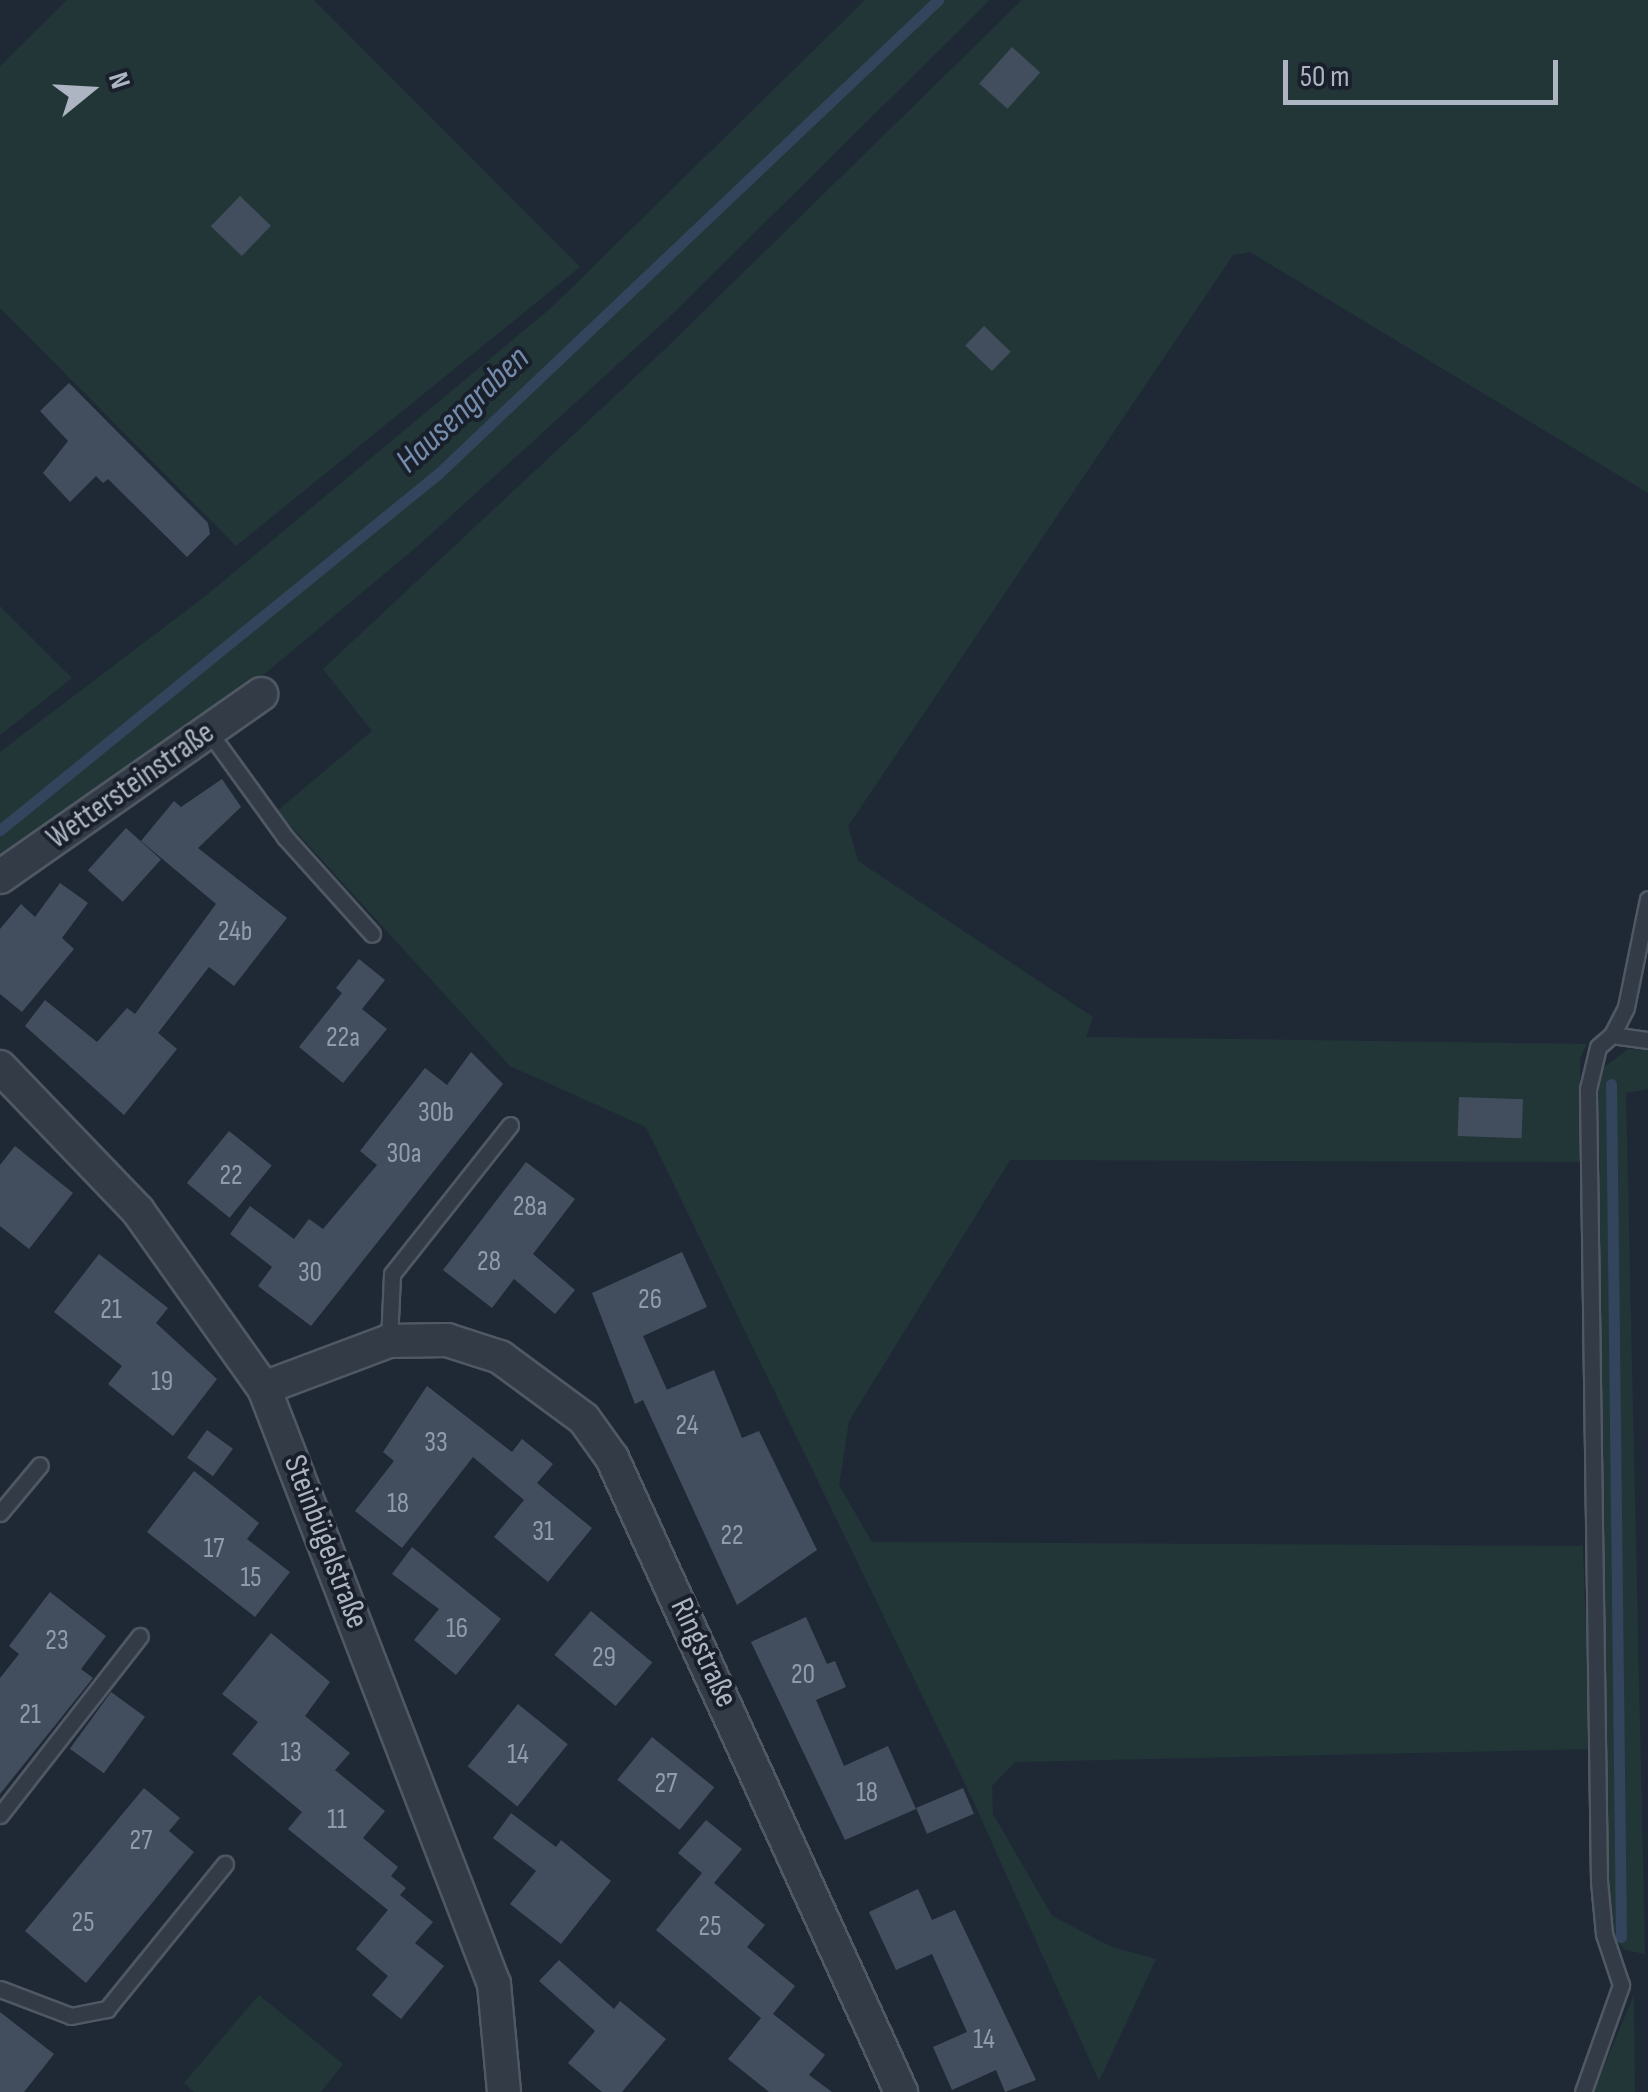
<!DOCTYPE html>
<html>
<head>
<meta charset="utf-8">
<style>
	body { margin:0 }
	#map { position:relative; width:1648px; height:2092px; overflow:hidden; background:#1f2936; font-family:"Sofia Sans Condensed",sans-serif }
	div>[style] { position:absolute }
	[style*='--x'] { left:calc(var(--x)*1px); top:calc(var(--y)*1px); width:calc(var(--w)*1px); rotate:calc(var(--a)*1deg) }
	.green>* { inset:0; background:#223638 }
	.stream>* { height:11px; margin:-5.5px; padding:0 5.5px; transform-origin:5.5px; border-radius:5.5px; background:#33445d }
	.building>* { inset:0; background:#424e5e; transform-origin:0 0 }
	.roads { filter:drop-shadow(2px 0 #505864) drop-shadow(-2px 0 #505864) drop-shadow(0 2px #505864) drop-shadow(0 -2px #505864) }
	.lane>* { height:15px; margin:-7.5px; padding:0 7.5px; transform-origin:7.5px; border-radius:7.5px; background:#333b46 }
	.street>* { height:32px; margin:-16px; padding:0 16px; transform-origin:16px; border-radius:16px; background:#333b46 }
	span { translate:-50% -50%; white-space:nowrap; text-align:center; line-height:1.15; -webkit-text-stroke:8px #19202b; paint-order:stroke }
	.number-label { font-size:28px; color:#929baa }
	.number-label span { -webkit-text-stroke-width:0 }
	.street-label { font-size:32px; color:#adb5c3 }
	.water-label { font-size:35px; color:#758cac; font-style:italic }
	.north { position:absolute; left:40px; top:40px; width:100px; height:100px; -webkit-text-stroke:8px #19202b; paint-order:stroke; rotate:72deg; font-size:28px; font-weight:700; line-height:40px; text-align:center; color:#adb5c3 }
	.north::after { content:''; display:block; margin:auto; width:35px; height:45px; background:#adb5c3; clip-path:polygon(50% 0,100% 100%,50% 72%,0 100%) }
	.scale { position:absolute; left:1283px; top:60px; width:275px; height:45px; box-sizing:border-box; border:5px solid #adb5c3; border-top:0; padding-left:12px; font-size:30px; line-height:35px; white-space:nowrap; color:#adb5c3; -webkit-text-stroke:8px #19202b; paint-order:stroke }
</style>
</head>
<body>
<div id="map">
	<div class="green">
		<i style="clip-path:polygon(67px 0,314px 0,580px 267px,236px 546px,0 308px,0 66px)"></i>
		<i style="clip-path:polygon(865px 0,990px 0,664px 322px,420px 544px,194px 733px,0 864px,0 752px,208px 594px,551px 308px)"></i>
		<i style="clip-path:polygon(1022px 0,1648px 0,1648px 493px,1250px 252px,1233px 255px,848px 826px,858px 861px,1093px 1017px,1086px 1037px,1587px 1044px,1580px 1058px,1580px 1162px,1010px 1160px,849px 1421px,839px 1485px,872px 1542px,1583px 1546px,1590px 1749px,1015px 1762px,992px 1786px,993px 1814px,1052px 1916px,1112px 1947px,1156px 1959px,1099px 2081px,971px 1796px,646px 1127px,510px 1066px,277px 811px,372px 731px,323px 669px,662px 352px)"></i>
		<i style="clip-path:polygon(0 606px,72px 678px,0 735px)"></i>
		<i style="clip-path:polygon(1628px 1049px,1648px 1050px,1648px 1089px,1626px 1093px,1645px 1954px,1625px 1950px,1615px 1939px,1607px 1889px,1598px 1093px,1602px 1069px)"></i>
		<i style="clip-path:polygon(259px 1995px,343px 2064px,321px 2092px,194px 2092px,184px 2083px)"></i>
		<i style="clip-path:polygon(1634px 1995px,1635px 2092px,1593px 2092px)"></i>
	</div>
	<div class="stream">
		<i style="--x:0;--y:830;--w:566;--a:-39.12"></i>
		<i style="--x:439;--y:473;--w:688;--a:-43.47"></i>
		<i style="--x:1611;--y:1084;--w:853;--a:89.33"></i>
	</div>
	<div class="building">
		<i style="left:1012px;top:47px;width:38px;height:49px;rotate:42deg"></i>
		<i style="left:240px;top:196px;width:43px;height:42px;rotate:44deg"></i>
		<i style="left:984px;top:326px;width:37px;height:27px;rotate:44deg"></i>
		<i style="clip-path:polygon(69px 383px,208px 523px,210px 534px,187px 557px,108px 479px,103px 483px,96px 476px,70px 502px,43px 473px,68px 441px,40px 411px)"></i>
		<i style="clip-path:polygon(222px 779px,241px 807px,198px 848px,287px 918px,234px 986px,209px 967px,158px 1033px,177px 1049px,124px 1115px,25px 1026px,45px 1000px,97px 1042px,127px 1008px,135px 1014px,216px 904px,141px 841px,174px 801px,181px 807px)"></i>
		<i style="left:126px;top:828px;width:47px;height:57px;rotate:42deg"></i>
		<i style="clip-path:polygon(60px 883px,88px 903px,62px 938px,74px 949px,22px 1012px,0 994px,0 929px,21px 904px,35px 917px)"></i>
		<i style="clip-path:polygon(359px 959px,385px 980px,362px 1009px,387px 1029px,343px 1083px,299px 1047px,342px 993px,336px 988px)"></i>
		<i style="clip-path:polygon(471px 1052px,503px 1084px,311px 1326px,258px 1286px,272px 1267px,230px 1234px,250px 1206px,294px 1239px,309px 1219px,323px 1229px,377px 1165px,360px 1151px,425px 1068px,447px 1085px)"></i>
		<i style="left:1459px;top:1097px;width:64px;height:39px;rotate:2deg"></i>
		<i style="left:229px;top:1131px;width:55px;height:67px;rotate:39deg"></i>
		<i style="clip-path:polygon(15px 1146px,73px 1193px,29px 1249px,0 1226px,0 1165px)"></i>
		<i style="clip-path:polygon(526px 1162px,575px 1199px,533px 1254px,575px 1290px,555px 1314px,514px 1279px,492px 1308px,443px 1270px)"></i>
		<i style="clip-path:polygon(682px 1252px,707px 1307px,643px 1336px,667px 1390px,659px 1393px,714px 1370px,742px 1438px,759px 1431px,817px 1550px,737px 1605px,643px 1400px,635px 1404px,592px 1293px)"></i>
		<i style="clip-path:polygon(99px 1254px,168px 1308px,156px 1323px,217px 1379px,173px 1436px,108px 1384px,122px 1366px,54px 1312px)"></i>
		<i style="clip-path:polygon(427px 1386px,512px 1452px,522px 1439px,553px 1464px,537px 1483px,592px 1528px,548px 1582px,494px 1537px,524px 1500px,473px 1457px,402px 1548px,355px 1511px,394px 1461px,383px 1452px)"></i>
		<i style="left:207px;top:1430px;width:32px;height:34px;rotate:36deg"></i>
		<i style="clip-path:polygon(194px 1471px,259px 1523px,247px 1539px,290px 1572px,255px 1617px,147px 1532px)"></i>
		<i style="clip-path:polygon(412px 1547px,501px 1619px,456px 1675px,414px 1640px,439px 1609px,392px 1574px)"></i>
		<i style="clip-path:polygon(50px 1592px,106px 1636px,81px 1669px,93px 1678px,0 1794px,0 1678px,19px 1654px,9px 1646px)"></i>
		<i style="left:591px;top:1611px;width:80px;height:57px;rotate:40deg"></i>
		<i style="clip-path:polygon(806px 1617px,827px 1664px,835px 1661px,846px 1687px,816px 1700px,844px 1766px,888px 1746px,916px 1809px,845px 1840px,751px 1642px)"></i>
		<i style="clip-path:polygon(271px 1633px,330px 1682px,305px 1716px,350px 1753px,335px 1770px,385px 1811px,363px 1838px,398px 1867px,391px 1876px,406px 1888px,400px 1895px,433px 1922px,415px 1943px,444px 1966px,401px 2019px,372px 1995px,388px 1976px,356px 1949px,400px 1895px,388px 1910px,288px 1829px,302px 1812px,232px 1754px,258px 1722px,222px 1694px)"></i>
		<i style="left:111px;top:1692px;width:42px;height:70px;rotate:36deg"></i>
		<i style="left:518px;top:1704px;width:64px;height:80px;rotate:39deg"></i>
		<i style="left:652px;top:1737px;width:80px;height:55px;rotate:39deg"></i>
		<i style="clip-path:polygon(144px 1788px,180px 1818px,169px 1831px,194px 1852px,86px 1983px,25px 1931px)"></i>
		<i style="left:963px;top:1788px;width:28px;height:51px;rotate:67deg"></i>
		<i style="clip-path:polygon(511px 1813px,556px 1847px,561px 1840px,611px 1881px,561px 1944px,510px 1904px,536px 1871px,493px 1838px)"></i>
		<i style="clip-path:polygon(706px 1820px,742px 1849px,714px 1883px,765px 1925px,747px 1947px,795px 1986px,773px 2014px,825px 2055px,809px 2075px,832px 2092px,769px 2092px,728px 2059px,761px 2018px,656px 1930px,702px 1873px,678px 1853px)"></i>
		<i style="clip-path:polygon(918px 1889px,932px 1920px,955px 1910px,1036px 2080px,1005px 2092px,996px 2070px,952px 2090px,933px 2047px,967px 2032px,932px 1954px,896px 1970px,869px 1912px)"></i>
		<i style="clip-path:polygon(559px 1960px,614px 2009px,620px 2001px,666px 2039px,622px 2092px,602px 2092px,568px 2063px,595px 2031px,539px 1981px)"></i>
		<i style="clip-path:polygon(0 2012px,54px 2054px,24px 2092px,0 2092px)"></i>
	</div>
	<div class="roads">
		<div class="lane">
			<i style="--x:209;--y:732;--w:130;--a:54.1"></i>
			<i style="--x:285;--y:837;--w:130;--a:48.1"></i>
			<i style="--x:1612;--y:1035;--w:36;--a:8"></i>
			<i style="--x:389;--y:1341;--w:67;--a:-87.4"></i>
			<i style="--x:392;--y:1274;--w:190;--a:-51.6"></i>
			<i style="--x:0;--y:1513;--w:62;--a:-50.2"></i>
			<i style="--x:0;--y:1815;--w:227;--a:-52"></i>
			<i style="--x:0;--y:1989;--w:76;--a:20.8"></i>
			<i style="--x:71;--y:2016;--w:37;--a:-11"></i>
			<i style="--x:107;--y:2009;--w:187;--a:-50.9"></i>
			<i style="--x:1583;--y:2092;--w:114;--a:-70.4"></i>
			<i style="--x:1621;--y:1985;--w:54;--a:-108.4"></i>
			<i style="--x:1604;--y:1934;--w:53;--a:-95.4"></i>
			<i style="--x:1599;--y:1881;--w:792;--a:-90.8"></i>
			<i style="--x:1588;--y:1089;--w:43;--a:-76.6"></i>
			<i style="--x:1598;--y:1047;--w:18;--a:-41"></i>
			<i style="--x:1612;--y:1035;--w:31;--a:-63"></i>
			<i style="--x:1626;--y:1007;--w:110;--a:-78.5"></i>
		</div>
		<div class="street">
			<i style="--x:0;--y:877;--w:319;--a:-35"></i>
			<i style="--x:0;--y:1067;--w:199;--a:46.2"></i>
			<i style="--x:138;--y:1211;--w:217;--a:54.6"></i>
			<i style="--x:264;--y:1388;--w:639;--a:68.9"></i>
			<i style="--x:494;--y:1984;--w:108;--a:84.7"></i>
			<i style="--x:264;--y:1388;--w:134;--a:-20.6"></i>
			<i style="--x:389;--y:1341;--w:58;--a:-1"></i>
			<i style="--x:447;--y:1340;--w:56;--a:17.8"></i>
			<i style="--x:500;--y:1357;--w:104;--a:36.4"></i>
			<i style="--x:584;--y:1419;--w:48;--a:54.3"></i>
			<i style="--x:612;--y:1458;--w:697;--a:65.49"></i>
		</div>
	</div>
	<div class="number-label">
		<span style="left:235px;top:932px">24b</span>
		<span style="left:343px;top:1038px">22a</span>
		<span style="left:436px;top:1113px">30b</span>
		<span style="left:404px;top:1154px">30a</span>
		<span style="left:231px;top:1176px">22</span>
		<span style="left:530px;top:1207px">28a</span>
		<span style="left:489px;top:1262px">28</span>
		<span style="left:310px;top:1273px">30</span>
		<span style="left:650px;top:1300px">26</span>
		<span style="left:111px;top:1310px">21</span>
		<span style="left:162px;top:1382px">19</span>
		<span style="left:687px;top:1426px">24</span>
		<span style="left:436px;top:1443px">33</span>
		<span style="left:398px;top:1504px">18</span>
		<span style="left:543px;top:1532px">31</span>
		<span style="left:732px;top:1536px">22</span>
		<span style="left:214px;top:1549px">17</span>
		<span style="left:251px;top:1578px">15</span>
		<span style="left:457px;top:1629px">16</span>
		<span style="left:57px;top:1641px">23</span>
		<span style="left:604px;top:1658px">29</span>
		<span style="left:803px;top:1675px">20</span>
		<span style="left:30px;top:1715px">21</span>
		<span style="left:291px;top:1753px">13</span>
		<span style="left:518px;top:1755px">14</span>
		<span style="left:666px;top:1784px">27</span>
		<span style="left:867px;top:1793px">18</span>
		<span style="left:337px;top:1820px">11</span>
		<span style="left:141px;top:1841px">27</span>
		<span style="left:83px;top:1923px">25</span>
		<span style="left:710px;top:1927px">25</span>
		<span style="left:984px;top:2040px">14</span>
	</div>
	<div class="street-label">
		<span style="left:131px;top:786px;rotate:-35deg">Wettersteinstraße</span>
		<span style="left:325px;top:1542px;rotate:69deg">Steinbügelstraße</span>
		<span style="left:703px;top:1653px;rotate:65deg">Ringstraße</span>
	</div>
	<div class="water-label">
		<span style="left:463px;top:410px;rotate:-43deg">Hausengraben</span>
	</div>
	<div class="north">N</div>
	<div class="scale">50 m</div>
</div>
</body>
</html>
